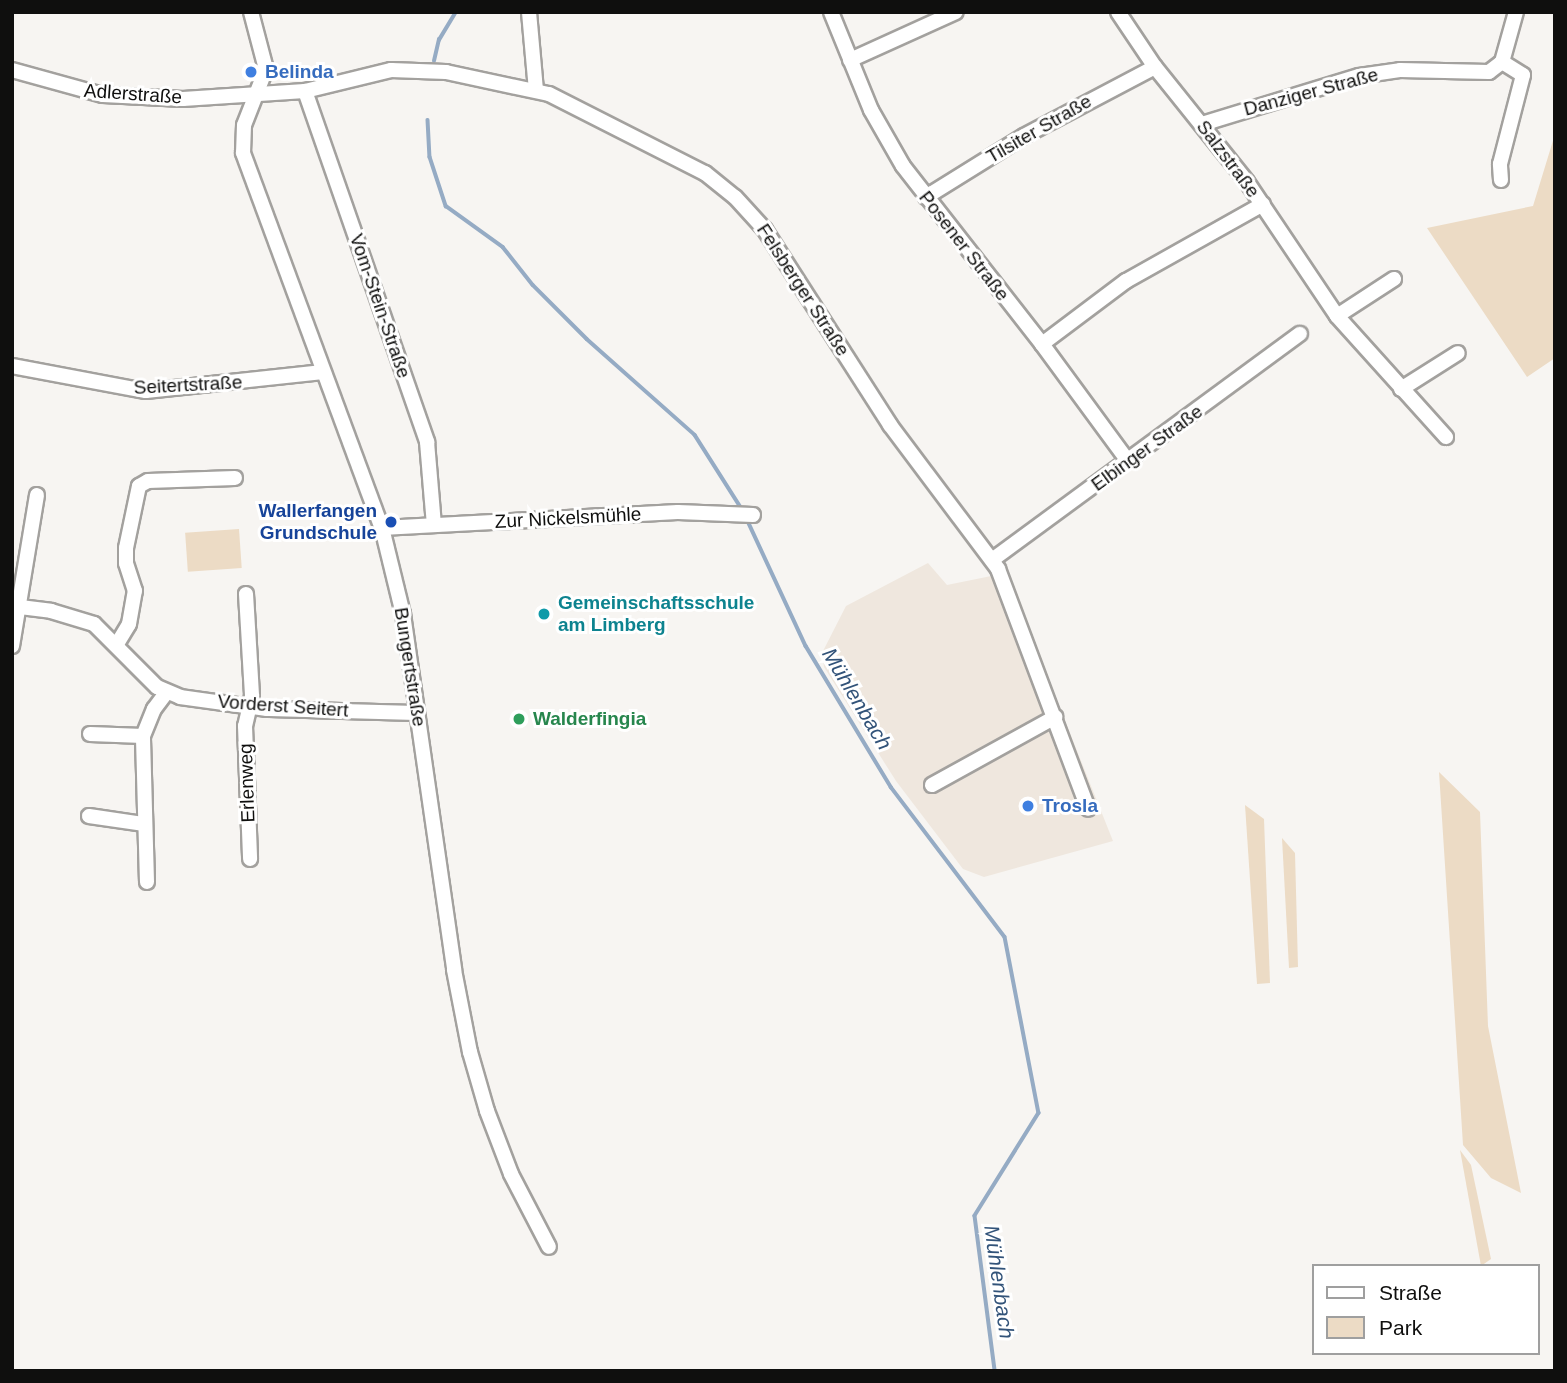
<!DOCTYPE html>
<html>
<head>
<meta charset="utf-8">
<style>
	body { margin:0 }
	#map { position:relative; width:1567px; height:1383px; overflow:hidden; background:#f7f5f2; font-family:Helvetica,sans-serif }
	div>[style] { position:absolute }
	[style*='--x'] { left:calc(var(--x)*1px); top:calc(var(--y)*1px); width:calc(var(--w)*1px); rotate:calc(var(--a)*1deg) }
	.built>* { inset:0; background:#efe7de }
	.green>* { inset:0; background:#ecdbc5; transform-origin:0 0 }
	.stream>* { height:3.5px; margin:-1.75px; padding:0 1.75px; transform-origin:1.75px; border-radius:1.75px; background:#95abc4 }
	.roads { filter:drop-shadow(2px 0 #a3a19e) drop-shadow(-2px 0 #a3a19e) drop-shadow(0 2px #a3a19e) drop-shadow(0 -2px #a3a19e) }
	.minor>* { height:14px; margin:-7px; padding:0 7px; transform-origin:7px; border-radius:7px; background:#fff }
	.dots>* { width:19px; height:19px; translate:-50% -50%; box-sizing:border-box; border:4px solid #fff; border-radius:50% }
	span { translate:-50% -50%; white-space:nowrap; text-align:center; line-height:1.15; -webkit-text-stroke:6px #fff; paint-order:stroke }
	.shop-label { font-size:19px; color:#366cbe; font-weight:700 }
	.left { translate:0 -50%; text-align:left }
	.street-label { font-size:19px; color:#0f0f0e }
	.transit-label { font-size:19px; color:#164399; font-weight:700 }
	.right { translate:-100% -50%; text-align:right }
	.culture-label { font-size:19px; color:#0d838f; font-weight:700 }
	.leisure-label { font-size:19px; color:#27864d; font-weight:700 }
	.water-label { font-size:21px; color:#325379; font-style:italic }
	.frame { position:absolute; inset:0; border:14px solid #0f0f0e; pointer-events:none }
	.legend { position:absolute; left:1312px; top:1264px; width:228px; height:91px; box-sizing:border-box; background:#fff; border:2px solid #9f9f9f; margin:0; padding:9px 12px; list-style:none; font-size:21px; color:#0f0f0e }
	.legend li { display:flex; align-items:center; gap:14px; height:35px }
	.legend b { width:35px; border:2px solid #9f9f9f }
</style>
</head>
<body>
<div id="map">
	<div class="built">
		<i style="clip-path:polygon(928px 563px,947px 585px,1006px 573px,1113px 841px,984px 877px,963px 869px,896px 781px,824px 667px,822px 653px,846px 606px)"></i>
	</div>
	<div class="green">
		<i style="clip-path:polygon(1555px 134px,1555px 358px,1527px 377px,1427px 228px,1533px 206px)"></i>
		<i style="left:239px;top:529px;width:39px;height:54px;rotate:86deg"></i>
		<i style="clip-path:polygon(1439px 772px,1480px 812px,1488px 1026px,1521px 1193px,1491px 1178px,1463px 1145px)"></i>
		<i style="clip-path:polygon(1245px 805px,1264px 819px,1270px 983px,1257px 984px)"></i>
		<i style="clip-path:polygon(1282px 838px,1295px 853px,1298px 967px,1289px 968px)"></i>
		<i style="clip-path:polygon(1460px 1150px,1471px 1165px,1491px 1259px,1481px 1266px)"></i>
	</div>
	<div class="stream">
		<i style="--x:434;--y:61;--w:22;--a:-77"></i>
		<i style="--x:439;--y:40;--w:33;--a:-59"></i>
		<i style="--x:428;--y:120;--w:37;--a:87"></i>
		<i style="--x:430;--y:157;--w:52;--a:71.9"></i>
		<i style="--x:446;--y:206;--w:70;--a:35.7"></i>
		<i style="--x:503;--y:247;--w:48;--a:51.7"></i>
		<i style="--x:533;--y:285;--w:76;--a:45"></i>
		<i style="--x:587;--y:339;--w:144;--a:41.6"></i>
		<i style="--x:695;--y:435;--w:88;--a:57.6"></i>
		<i style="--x:747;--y:519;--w:140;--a:65.1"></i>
		<i style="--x:806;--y:646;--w:165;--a:58.9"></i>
		<i style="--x:891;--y:787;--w:188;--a:52.8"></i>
		<i style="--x:1005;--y:937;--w:179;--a:79.1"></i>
		<i style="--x:1039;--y:1113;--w:121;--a:121.9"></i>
		<i style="--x:975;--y:1216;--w:156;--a:82.6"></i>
	</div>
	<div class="roads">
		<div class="minor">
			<i style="--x:251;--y:12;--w:59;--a:75.3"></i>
			<i style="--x:266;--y:69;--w:60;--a:111.4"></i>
			<i style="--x:244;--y:125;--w:28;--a:92"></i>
			<i style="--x:243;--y:153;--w:400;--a:69.7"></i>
			<i style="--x:382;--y:528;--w:89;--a:76.3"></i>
			<i style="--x:403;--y:614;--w:360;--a:81.8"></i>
			<i style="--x:454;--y:970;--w:84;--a:79"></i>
			<i style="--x:470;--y:1052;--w:61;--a:73.9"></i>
			<i style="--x:487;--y:1111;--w:67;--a:69.1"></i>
			<i style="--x:511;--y:1174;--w:82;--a:62.5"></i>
			<i style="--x:529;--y:12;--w:78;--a:84.9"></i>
			<i style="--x:831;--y:12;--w:106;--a:67.8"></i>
			<i style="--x:871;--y:110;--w:64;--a:60.3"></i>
			<i style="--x:903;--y:166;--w:226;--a:52"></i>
			<i style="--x:1042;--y:344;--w:145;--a:53.7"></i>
			<i style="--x:1118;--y:12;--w:66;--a:56.1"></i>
			<i style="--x:1155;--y:67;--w:147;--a:51.3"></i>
			<i style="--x:1247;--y:182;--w:161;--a:56.1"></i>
			<i style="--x:1337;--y:316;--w:163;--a:48"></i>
			<i style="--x:850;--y:60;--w:116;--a:-24.4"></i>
			<i style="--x:12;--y:70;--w:94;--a:15.4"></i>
			<i style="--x:103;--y:95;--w:80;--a:2.9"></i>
			<i style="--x:183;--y:99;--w:122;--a:-3.8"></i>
			<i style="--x:305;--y:91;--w:89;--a:-13.7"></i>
			<i style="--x:391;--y:70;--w:55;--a:2.1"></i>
			<i style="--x:446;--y:72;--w:105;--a:12.1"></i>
			<i style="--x:549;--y:94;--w:175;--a:26.9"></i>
			<i style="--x:705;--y:173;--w:38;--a:39"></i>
			<i style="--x:735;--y:197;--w:45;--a:47.7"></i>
			<i style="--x:765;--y:230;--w:232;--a:57.3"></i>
			<i style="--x:890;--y:425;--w:180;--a:53.1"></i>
			<i style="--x:998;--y:569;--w:256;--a:69.4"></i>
			<i style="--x:305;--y:91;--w:372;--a:70.8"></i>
			<i style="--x:427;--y:442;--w:83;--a:85.2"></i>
			<i style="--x:1202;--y:124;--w:164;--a:-17"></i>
			<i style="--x:1359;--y:76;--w:41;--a:-8.3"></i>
			<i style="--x:1400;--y:70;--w:89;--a:1.3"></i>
			<i style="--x:1489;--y:72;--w:16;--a:-38"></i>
			<i style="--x:1502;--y:62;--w:52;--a:-74.4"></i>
			<i style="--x:1501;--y:180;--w:16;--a:-94"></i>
			<i style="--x:1500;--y:164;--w:92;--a:-75.5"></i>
			<i style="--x:1523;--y:75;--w:25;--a:-148"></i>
			<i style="--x:926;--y:197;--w:115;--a:-31.9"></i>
			<i style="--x:1024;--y:136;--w:148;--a:-27.8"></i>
			<i style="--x:1337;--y:316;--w:68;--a:-33"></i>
			<i style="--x:1042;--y:344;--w:105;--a:-36.9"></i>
			<i style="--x:1126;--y:281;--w:157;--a:-29.3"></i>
			<i style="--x:12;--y:366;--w:136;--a:10.6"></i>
			<i style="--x:146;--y:391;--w:178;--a:-6.1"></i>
			<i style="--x:1401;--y:389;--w:67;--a:-32.3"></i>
			<i style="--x:382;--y:528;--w:296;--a:-3.1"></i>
			<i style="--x:678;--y:512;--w:75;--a:2.3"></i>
			<i style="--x:992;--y:560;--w:382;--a:-36.3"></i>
			<i style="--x:246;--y:594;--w:102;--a:86.6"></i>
			<i style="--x:252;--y:696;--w:31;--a:103"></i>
			<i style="--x:245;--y:726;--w:133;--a:87.8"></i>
			<i style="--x:12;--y:606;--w:39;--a:7"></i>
			<i style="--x:51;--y:611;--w:45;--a:16.8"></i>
			<i style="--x:94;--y:624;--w:89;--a:45"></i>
			<i style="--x:157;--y:687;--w:25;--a:23"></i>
			<i style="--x:180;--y:697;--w:88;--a:7.9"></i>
			<i style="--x:267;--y:709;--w:151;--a:1.5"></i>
			<i style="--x:117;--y:644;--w:23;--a:-59"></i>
			<i style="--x:129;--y:624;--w:34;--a:-80"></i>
			<i style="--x:135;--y:591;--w:29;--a:-108"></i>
			<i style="--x:126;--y:563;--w:15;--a:-90"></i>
			<i style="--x:126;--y:548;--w:63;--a:-78.2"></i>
			<i style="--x:139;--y:486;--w:10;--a:-29"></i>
			<i style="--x:148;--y:481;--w:87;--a:-2"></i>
			<i style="--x:12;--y:646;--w:153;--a:-80.6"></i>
			<i style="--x:90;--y:734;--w:53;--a:2.2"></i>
			<i style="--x:932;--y:785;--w:141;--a:-28.9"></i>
			<i style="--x:89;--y:816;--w:56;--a:8.3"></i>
			<i style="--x:147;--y:882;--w:146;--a:-91.6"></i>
			<i style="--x:143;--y:736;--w:29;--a:-68"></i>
			<i style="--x:154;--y:709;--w:20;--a:-53"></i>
		</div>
	</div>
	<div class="dots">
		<i style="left:251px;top:72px;background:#3f7fe0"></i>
		<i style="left:391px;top:522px;background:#1a4fb4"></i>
		<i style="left:544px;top:614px;background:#0f9aa8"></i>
		<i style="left:519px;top:719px;background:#2e9e5b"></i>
		<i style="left:1028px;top:806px;background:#3f7fe0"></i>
	</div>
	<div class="shop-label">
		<span class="left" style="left:265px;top:72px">Belinda</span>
		<span class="left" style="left:1042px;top:806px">Trosla</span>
	</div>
	<div class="street-label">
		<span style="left:1311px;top:92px;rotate:-15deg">Danziger Straße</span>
		<span style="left:133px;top:94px;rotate:4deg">Adlerstraße</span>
		<span style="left:1039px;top:129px;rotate:-30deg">Tilsiter Straße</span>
		<span style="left:1228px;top:159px;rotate:53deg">Salzstraße</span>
		<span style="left:964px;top:246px;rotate:52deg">Posener Straße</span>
		<span style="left:803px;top:290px;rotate:57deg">Felsberger Straße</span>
		<span style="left:380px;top:306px;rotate:71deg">Vom-Stein-Straße</span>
		<span style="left:188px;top:385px;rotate:-3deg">Seitertstraße</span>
		<span style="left:1147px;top:448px;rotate:-36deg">Elbinger Straße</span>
		<span style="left:568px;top:518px;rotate:-3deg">Zur Nickelsmühle</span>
		<span style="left:410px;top:667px;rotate:81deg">Bungertstraße</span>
		<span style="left:283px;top:706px;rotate:4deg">Vorderst Seitert</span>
		<span style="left:247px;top:783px;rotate:-92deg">Erlenweg</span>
	</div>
	<div class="transit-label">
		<span class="right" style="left:377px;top:522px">Wallerfangen<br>Grundschule</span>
	</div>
	<div class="culture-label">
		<span class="left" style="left:558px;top:614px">Gemeinschaftsschule<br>am Limberg</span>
	</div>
	<div class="leisure-label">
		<span class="left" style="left:533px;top:719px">Walderfingia</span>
	</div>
	<div class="water-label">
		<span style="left:857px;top:699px;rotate:59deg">Mühlenbach</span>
		<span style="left:999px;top:1282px;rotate:82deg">Mühlenbach</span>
	</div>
	<div class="frame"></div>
	<ul class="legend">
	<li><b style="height:9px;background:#fff"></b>Straße</li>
	<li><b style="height:19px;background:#ecdbc5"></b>Park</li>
	</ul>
</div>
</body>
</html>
